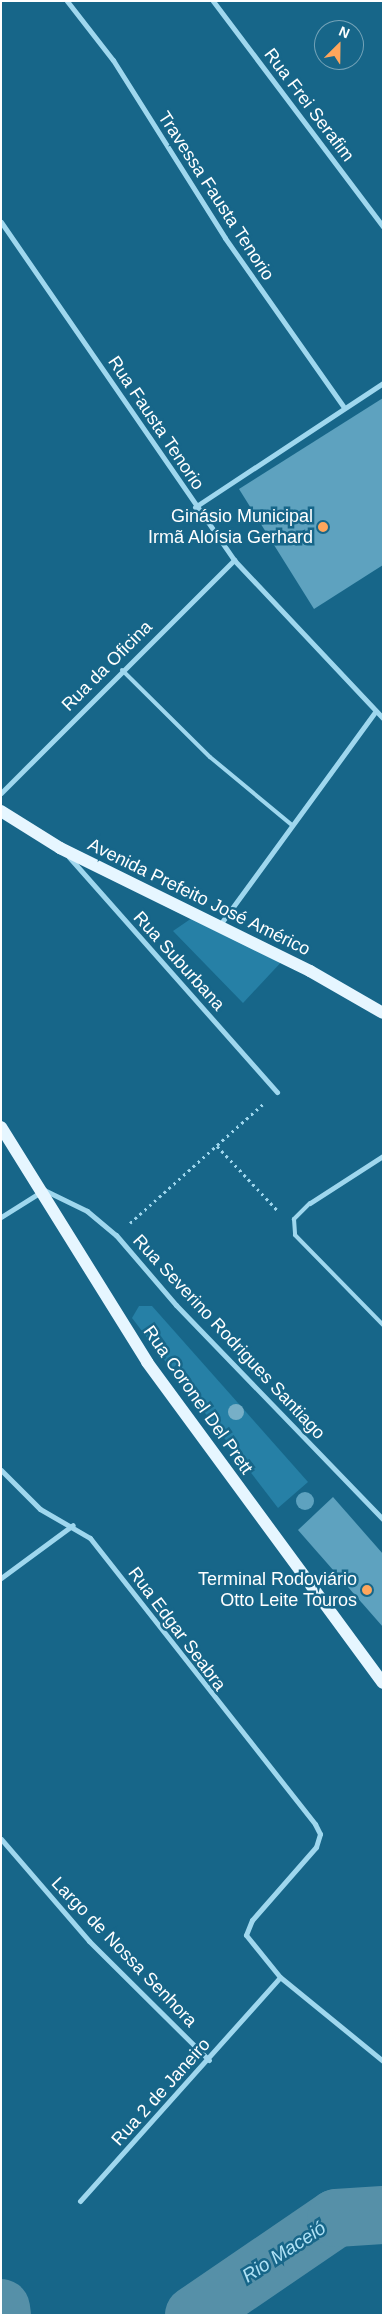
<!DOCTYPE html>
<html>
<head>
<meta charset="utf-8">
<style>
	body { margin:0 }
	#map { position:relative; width:384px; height:2316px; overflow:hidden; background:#176689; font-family:Helvetica,sans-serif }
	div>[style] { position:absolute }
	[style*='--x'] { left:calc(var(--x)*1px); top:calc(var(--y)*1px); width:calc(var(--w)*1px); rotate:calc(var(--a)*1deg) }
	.green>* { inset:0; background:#2680a6 }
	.river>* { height:58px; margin:-29px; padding:0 29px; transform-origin:29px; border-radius:29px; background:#5690a8 }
	.building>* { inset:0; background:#5ea2bf }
	.round { border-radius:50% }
	.path>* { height:3px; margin-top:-1.5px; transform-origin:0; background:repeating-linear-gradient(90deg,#9fd7ee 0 2.5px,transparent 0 6.5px) }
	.service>* { height:4px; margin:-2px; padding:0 2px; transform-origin:2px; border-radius:2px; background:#9fd7ee }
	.minor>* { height:5px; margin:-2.5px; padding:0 2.5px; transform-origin:2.5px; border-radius:2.5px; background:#9fd7ee }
	.primary>* { height:12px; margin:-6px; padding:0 6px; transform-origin:6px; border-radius:6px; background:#e6f6ff }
	.trees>* { width:16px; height:16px; margin:-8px; border-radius:50%; background:#77afc7 }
	.dots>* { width:14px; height:14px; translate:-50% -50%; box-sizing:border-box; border:2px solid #176689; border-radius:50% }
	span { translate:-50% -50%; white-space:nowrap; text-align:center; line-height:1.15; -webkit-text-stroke:5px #176689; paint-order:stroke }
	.street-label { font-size:18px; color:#fff }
	.poi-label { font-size:18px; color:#fff }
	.right { translate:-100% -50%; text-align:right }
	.water-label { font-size:19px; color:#afe2f6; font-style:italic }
	.frame { position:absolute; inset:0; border:2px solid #fff; pointer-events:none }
	.north { position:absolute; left:314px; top:20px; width:50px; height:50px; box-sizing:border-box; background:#176689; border:1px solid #74a3b8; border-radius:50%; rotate:23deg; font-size:14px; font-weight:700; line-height:20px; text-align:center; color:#fff }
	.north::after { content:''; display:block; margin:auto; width:18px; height:22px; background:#ffa65c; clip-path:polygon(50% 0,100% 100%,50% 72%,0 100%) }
</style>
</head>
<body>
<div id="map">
	<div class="green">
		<i style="clip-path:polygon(192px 918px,285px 958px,243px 1003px,173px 931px)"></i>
		<i style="clip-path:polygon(139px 1306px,152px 1306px,308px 1482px,278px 1508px,132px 1318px)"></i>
	</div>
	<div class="river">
		<i style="--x:1;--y:2308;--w:7;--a:82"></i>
		<i style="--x:194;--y:2315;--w:172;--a:-34.3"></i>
		<i style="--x:336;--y:2218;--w:47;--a:-3.7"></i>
	</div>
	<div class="building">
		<i style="clip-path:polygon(383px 398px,383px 565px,314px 609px,239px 489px)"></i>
		<i class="round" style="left:296px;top:1492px;width:18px;height:18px"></i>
		<i style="clip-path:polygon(333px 1497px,383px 1554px,383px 1627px,298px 1530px)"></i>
	</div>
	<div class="path">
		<i style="--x:217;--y:1146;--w:89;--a:46.8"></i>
		<i style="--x:130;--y:1223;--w:178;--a:-41.8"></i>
	</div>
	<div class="service">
		<i style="--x:122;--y:670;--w:124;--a:44.7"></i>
		<i style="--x:210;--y:757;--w:107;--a:39.7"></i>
		<i style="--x:310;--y:1203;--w:23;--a:135"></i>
		<i style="--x:294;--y:1219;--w:16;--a:86"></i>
		<i style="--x:295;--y:1235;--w:126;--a:45.6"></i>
	</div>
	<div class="minor">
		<i style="--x:67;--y:1;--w:75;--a:52.1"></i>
		<i style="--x:113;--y:60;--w:210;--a:57.8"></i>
		<i style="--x:225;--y:238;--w:205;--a:54.9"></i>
		<i style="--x:213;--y:1;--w:283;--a:53"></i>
		<i style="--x:1;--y:222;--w:411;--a:55.4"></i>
		<i style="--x:234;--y:560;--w:217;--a:46.7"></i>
		<i style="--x:195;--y:507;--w:225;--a:-33.4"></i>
		<i style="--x:1;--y:793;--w:330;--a:-45"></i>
		<i style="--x:69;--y:857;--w:314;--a:48.5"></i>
		<i style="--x:219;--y:926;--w:266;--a:-53.9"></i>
		<i style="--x:310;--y:1203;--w:87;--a:-32.8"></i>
		<i style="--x:1;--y:1217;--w:51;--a:-32.1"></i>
		<i style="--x:44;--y:1190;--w:48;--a:26"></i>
		<i style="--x:87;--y:1211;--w:38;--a:40"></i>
		<i style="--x:116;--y:1235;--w:92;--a:49.4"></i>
		<i style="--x:176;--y:1305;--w:298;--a:46"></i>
		<i style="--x:1;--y:1470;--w:55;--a:45"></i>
		<i style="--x:40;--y:1509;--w:58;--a:30.1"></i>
		<i style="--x:90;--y:1538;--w:364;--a:51.8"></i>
		<i style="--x:315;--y:1824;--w:11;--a:63"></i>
		<i style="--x:320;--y:1834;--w:14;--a:107"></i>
		<i style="--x:316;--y:1847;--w:97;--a:131.2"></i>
		<i style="--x:252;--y:1920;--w:16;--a:112"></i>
		<i style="--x:246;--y:1935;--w:54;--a:51"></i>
		<i style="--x:280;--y:1977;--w:133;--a:39.2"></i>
		<i style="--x:1;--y:1578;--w:89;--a:-36.4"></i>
		<i style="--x:1;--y:1839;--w:135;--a:49.2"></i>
		<i style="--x:89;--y:1941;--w:169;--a:44.8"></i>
		<i style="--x:80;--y:2201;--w:300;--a:-48.2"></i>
	</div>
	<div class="primary">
		<i style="--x:1;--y:811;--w:70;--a:32.1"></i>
		<i style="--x:60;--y:848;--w:279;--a:26.2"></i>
		<i style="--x:310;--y:971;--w:84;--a:29.9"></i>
		<i style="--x:1;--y:1127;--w:277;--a:58.1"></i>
		<i style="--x:147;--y:1362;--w:398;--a:53.7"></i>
	</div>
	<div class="trees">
		<i style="left:236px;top:1412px"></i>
	</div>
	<div class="dots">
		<i style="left:323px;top:527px;background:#ffa65c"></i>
		<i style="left:367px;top:1590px;background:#ffa65c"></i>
	</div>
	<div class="street-label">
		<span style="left:309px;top:105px;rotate:53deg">Rua Frei Serafim</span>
		<span style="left:216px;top:196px;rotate:57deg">Travessa Fausta Tenorio</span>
		<span style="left:156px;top:423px;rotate:56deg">Rua Fausta Tenorio</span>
		<span style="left:107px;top:666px;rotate:-45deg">Rua da Oficina</span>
		<span style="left:199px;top:897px;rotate:26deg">Avenida Prefeito José Américo</span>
		<span style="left:179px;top:961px;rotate:48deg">Rua Suburbana</span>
		<span style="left:229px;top:1337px;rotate:47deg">Rua Severino Rodrigues Santiago</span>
		<span style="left:198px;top:1400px;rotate:55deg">Rua Coronel Del Prett</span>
		<span style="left:177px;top:1629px;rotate:53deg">Rua Edgar Seabra</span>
		<span style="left:124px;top:1952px;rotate:46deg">Largo de Nossa Senhora</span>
		<span style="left:161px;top:2092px;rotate:-48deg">Rua 2 de Janeiro</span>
	</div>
	<div class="poi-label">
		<span class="right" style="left:313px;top:527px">Ginásio Municipal<br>Irmã Aloísia Gerhard</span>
		<span class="right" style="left:357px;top:1590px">Terminal Rodoviário<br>Otto Leite Touros</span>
	</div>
	<div class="water-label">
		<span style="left:284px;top:2252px;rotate:-33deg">Rio Maceió</span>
	</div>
	<div class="frame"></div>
	<div class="north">N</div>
</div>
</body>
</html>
